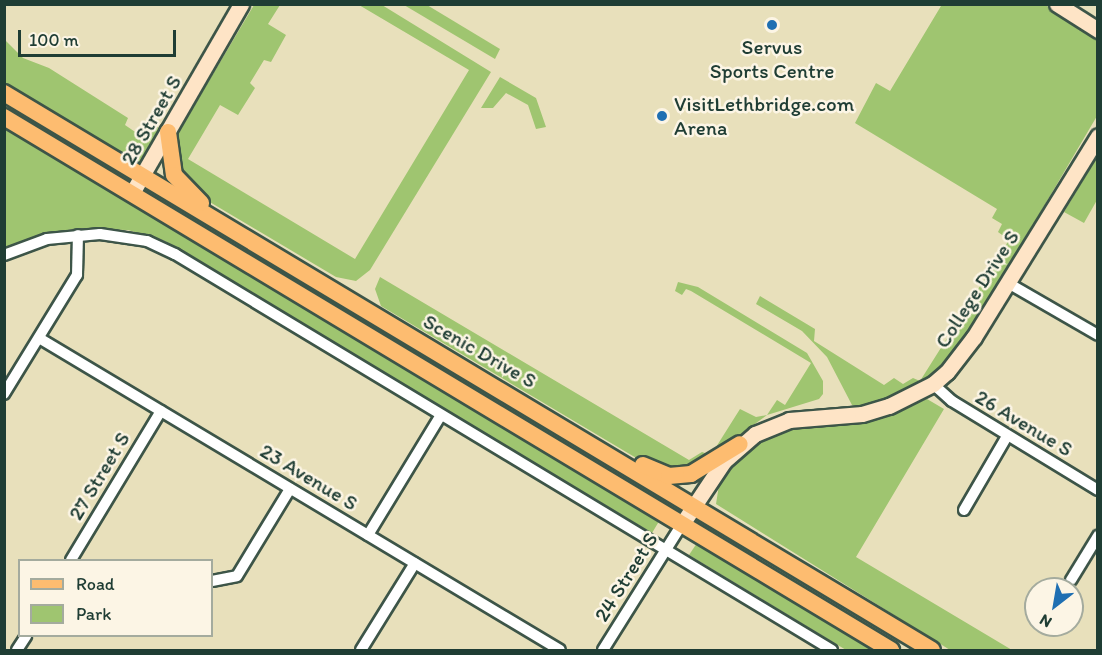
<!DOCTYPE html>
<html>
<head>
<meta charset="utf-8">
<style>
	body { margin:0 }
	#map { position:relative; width:1102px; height:655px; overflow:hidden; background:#e8e0bb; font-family:Itim,sans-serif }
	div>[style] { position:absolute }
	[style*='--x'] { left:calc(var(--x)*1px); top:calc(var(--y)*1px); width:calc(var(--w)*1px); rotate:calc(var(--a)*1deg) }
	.green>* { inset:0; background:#9fc570 }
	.roads { filter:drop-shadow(2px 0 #3d5548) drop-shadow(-2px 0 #3d5548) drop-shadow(0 2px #3d5548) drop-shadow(0 -2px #3d5548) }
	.street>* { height:10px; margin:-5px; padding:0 5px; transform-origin:5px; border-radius:5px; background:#fff }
	.secondary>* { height:15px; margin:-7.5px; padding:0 7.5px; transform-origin:7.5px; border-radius:7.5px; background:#fee4c6 }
	.primary>* { height:16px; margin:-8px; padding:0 8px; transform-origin:8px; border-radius:8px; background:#fdbc70 }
	.dots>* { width:16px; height:16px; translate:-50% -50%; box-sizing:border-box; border:3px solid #fcf5e5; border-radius:50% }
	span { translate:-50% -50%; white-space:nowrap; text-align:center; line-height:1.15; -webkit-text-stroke:5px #fcf5e5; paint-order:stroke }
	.poi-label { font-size:21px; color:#1f3d34 }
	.left { translate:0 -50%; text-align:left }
	.street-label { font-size:21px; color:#1f3d34 }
	.frame { position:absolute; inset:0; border:6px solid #1f3d34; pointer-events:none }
	.legend { position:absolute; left:18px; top:559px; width:195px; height:78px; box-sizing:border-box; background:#fcf5e5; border:2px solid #a4ab9e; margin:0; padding:8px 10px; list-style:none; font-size:18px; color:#1f3d34 }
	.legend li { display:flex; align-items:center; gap:12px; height:30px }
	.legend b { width:30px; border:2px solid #a4ab9e }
	.north { position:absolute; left:1024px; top:577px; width:60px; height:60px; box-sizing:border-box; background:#fcf5e5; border:2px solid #a4ab9e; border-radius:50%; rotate:211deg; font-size:16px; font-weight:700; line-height:24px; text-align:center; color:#1f3d34 }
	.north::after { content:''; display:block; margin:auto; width:21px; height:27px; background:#1f6fb2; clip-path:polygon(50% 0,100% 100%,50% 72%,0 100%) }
	.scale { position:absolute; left:18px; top:30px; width:158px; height:27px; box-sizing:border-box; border:3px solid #1f3d34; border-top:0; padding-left:8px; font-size:18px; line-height:21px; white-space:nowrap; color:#1f3d34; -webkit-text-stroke:4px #fcf5e5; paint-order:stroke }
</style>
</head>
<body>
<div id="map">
	<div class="green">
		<i style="clip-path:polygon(254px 5px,280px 5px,268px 24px,286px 35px,271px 62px,264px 60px,250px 83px,255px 88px,238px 115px,220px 105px,188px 159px,355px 259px,469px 70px,359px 5px,382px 5px,491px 72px,370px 270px,356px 281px,336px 277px,203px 198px,181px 179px,175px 154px,178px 133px)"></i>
		<i style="clip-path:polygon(404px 5px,427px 5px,500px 49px,495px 59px)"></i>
		<i style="clip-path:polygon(939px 5px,1045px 5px,1076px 23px,1097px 39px,1097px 116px,964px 342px,936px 376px,904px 394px,863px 407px,852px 405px,827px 357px,802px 331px,756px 304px,760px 296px,815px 329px,814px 341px,884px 385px,894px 378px,903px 384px,913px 378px,920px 381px,1009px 240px,998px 232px,1002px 224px,992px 218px,997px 209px,855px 123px,876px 83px,890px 91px,941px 6px)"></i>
		<i style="clip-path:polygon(4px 39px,23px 58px,49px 68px,128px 118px,125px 125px,144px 138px,154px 125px,167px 134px,142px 177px,5px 93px)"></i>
		<i style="clip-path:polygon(500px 77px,536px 98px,546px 127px,536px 129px,528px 105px,506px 93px,493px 108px,481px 108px)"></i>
		<i style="clip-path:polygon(5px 125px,661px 518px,652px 533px,165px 241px,128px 230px,74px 229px,45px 234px,5px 252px)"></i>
		<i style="clip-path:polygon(1097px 157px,1097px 200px,1084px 223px,1064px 212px)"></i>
		<i style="clip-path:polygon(380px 277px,689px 460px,702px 452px,711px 455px,740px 409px,756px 417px,767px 415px,777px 400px,785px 405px,811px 363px,691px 291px,686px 289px,682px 295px,675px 291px,678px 282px,698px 287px,807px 353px,823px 381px,823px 394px,819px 399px,767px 415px,711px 456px,684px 472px,648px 465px,381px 306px,375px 289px)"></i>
		<i style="clip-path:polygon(927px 399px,944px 409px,856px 557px,1012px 650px,950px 650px,716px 504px,719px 485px,738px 458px,772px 435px,791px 427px,878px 418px)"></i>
		<i style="clip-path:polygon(699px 540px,881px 650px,846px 650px,689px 555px)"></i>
	</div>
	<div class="roads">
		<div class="street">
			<i style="--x:4;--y:255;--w:46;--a:-20.4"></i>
			<i style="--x:47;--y:239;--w:53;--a:-5.4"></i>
			<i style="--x:100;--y:234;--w:48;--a:8.5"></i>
			<i style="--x:147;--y:241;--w:31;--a:25"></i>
			<i style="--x:175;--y:254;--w:767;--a:31.08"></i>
			<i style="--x:1008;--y:283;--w:104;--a:30"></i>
			<i style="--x:39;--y:338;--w:607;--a:30.92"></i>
			<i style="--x:933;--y:384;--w:25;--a:42"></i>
			<i style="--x:952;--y:401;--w:171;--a:31.4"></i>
			<i style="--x:4;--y:394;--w:140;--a:-58.5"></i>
			<i style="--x:77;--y:275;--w:40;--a:-88.6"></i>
			<i style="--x:964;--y:510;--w:86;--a:-59.8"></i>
			<i style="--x:368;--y:535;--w:140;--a:-58.7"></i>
			<i style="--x:71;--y:560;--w:174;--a:-58.9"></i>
			<i style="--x:1071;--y:580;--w:52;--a:-58.5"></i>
			<i style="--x:212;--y:581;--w:25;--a:-11"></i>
			<i style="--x:237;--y:576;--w:102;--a:-58.7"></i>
			<i style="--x:17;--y:650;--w:17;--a:-57"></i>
			<i style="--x:361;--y:650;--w:102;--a:-58.2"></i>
			<i style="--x:603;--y:650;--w:149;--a:-57.9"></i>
		</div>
		<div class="secondary">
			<i style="--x:1057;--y:4;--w:49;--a:32.4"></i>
			<i style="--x:132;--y:193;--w:218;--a:-60"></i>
			<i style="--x:682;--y:524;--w:76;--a:-56.3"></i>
			<i style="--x:724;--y:461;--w:41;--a:-41.1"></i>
			<i style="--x:755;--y:434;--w:37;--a:-22"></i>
			<i style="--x:789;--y:420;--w:73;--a:-4.7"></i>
			<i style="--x:862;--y:414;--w:28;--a:-17"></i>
			<i style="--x:889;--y:406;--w:49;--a:-26.6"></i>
			<i style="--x:933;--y:384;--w:18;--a:-41"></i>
			<i style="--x:947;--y:372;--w:44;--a:-52.4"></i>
			<i style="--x:974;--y:337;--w:236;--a:-58.3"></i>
		</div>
		<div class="primary">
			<i style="--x:4;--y:93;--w:1082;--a:30.97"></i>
			<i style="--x:4;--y:117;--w:1035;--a:31"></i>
			<i style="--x:168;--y:132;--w:43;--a:82.1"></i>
			<i style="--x:174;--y:175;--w:39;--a:46"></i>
			<i style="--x:643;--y:465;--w:28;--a:23"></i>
			<i style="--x:669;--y:476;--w:22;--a:-5"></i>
			<i style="--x:691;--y:474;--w:57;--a:-31.5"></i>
		</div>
	</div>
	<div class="dots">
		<i style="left:772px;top:25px;background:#1f6fb2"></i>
		<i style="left:662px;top:116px;background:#1f6fb2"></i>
	</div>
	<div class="poi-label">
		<span style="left:772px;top:59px">Servus<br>Sports Centre</span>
		<span class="left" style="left:674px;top:116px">VisitLethbridge.com<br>Arena</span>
	</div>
	<div class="street-label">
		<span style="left:151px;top:120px;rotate:-60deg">28 Street S</span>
		<span style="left:977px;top:289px;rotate:-57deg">College Drive S</span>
		<span style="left:480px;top:351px;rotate:30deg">Scenic Drive S</span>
		<span style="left:1024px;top:423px;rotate:31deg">26 Avenue S</span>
		<span style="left:99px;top:476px;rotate:-59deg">27 Street S</span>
		<span style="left:309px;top:477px;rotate:31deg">23 Avenue S</span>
		<span style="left:626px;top:577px;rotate:-58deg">24 Street S</span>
	</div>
	<div class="frame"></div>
	<ul class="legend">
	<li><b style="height:8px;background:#fdbc70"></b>Road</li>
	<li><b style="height:16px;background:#9fc570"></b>Park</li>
	</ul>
	<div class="north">N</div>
	<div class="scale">100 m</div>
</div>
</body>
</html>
